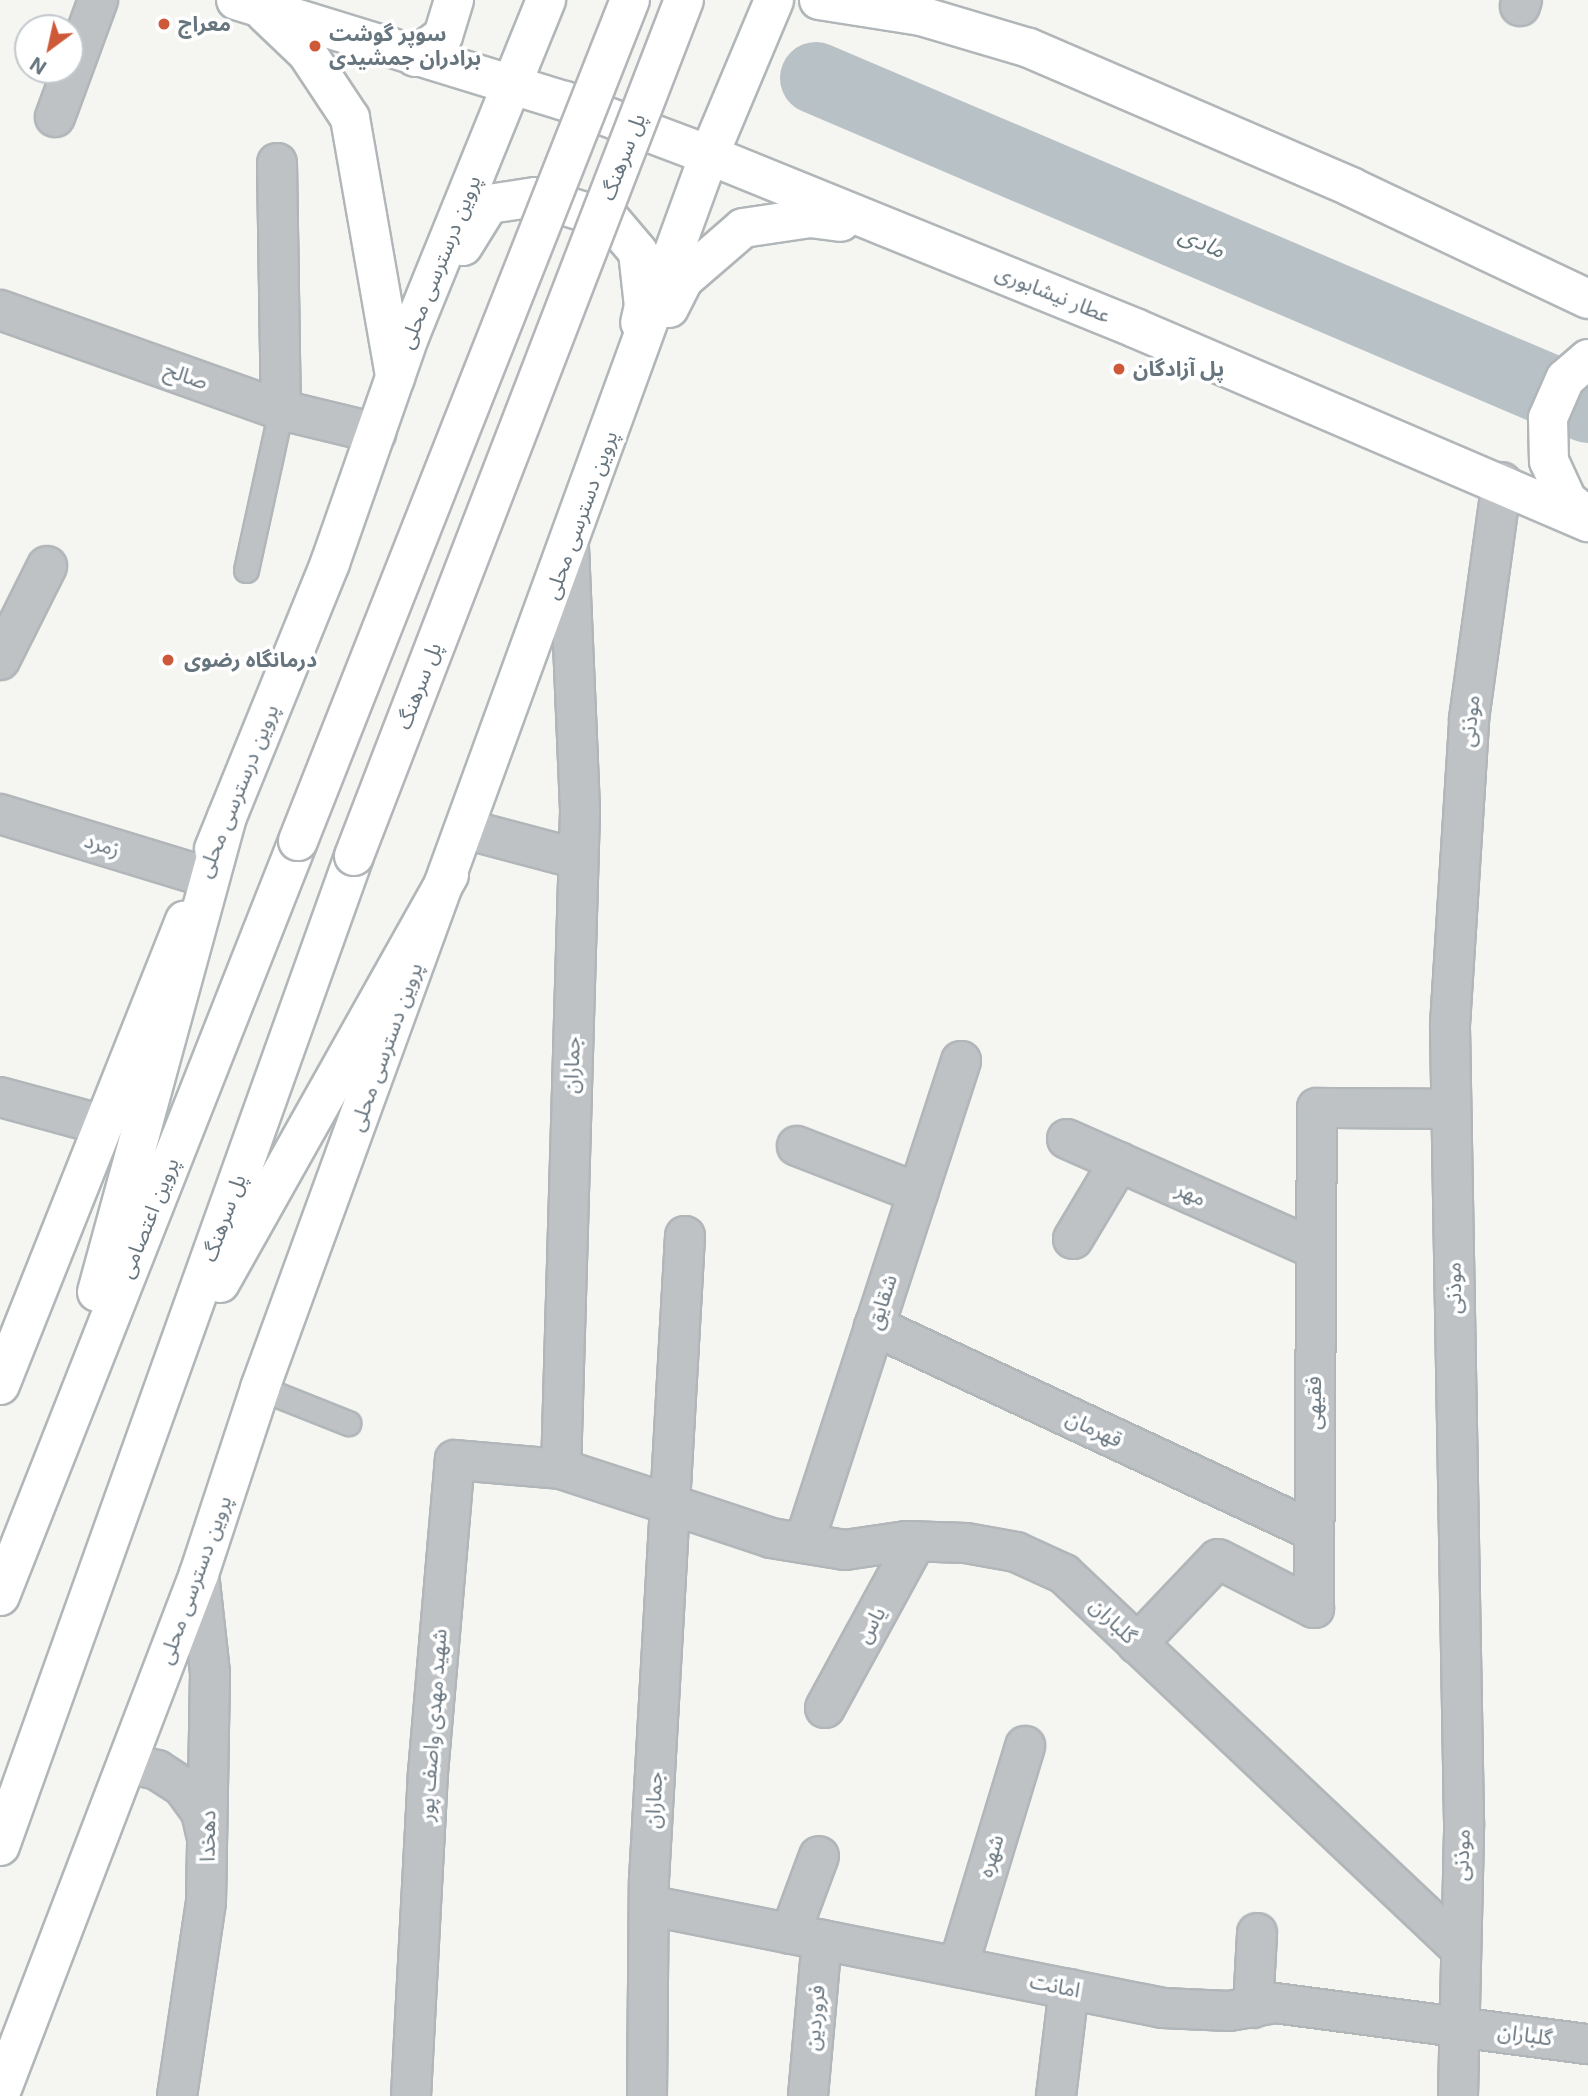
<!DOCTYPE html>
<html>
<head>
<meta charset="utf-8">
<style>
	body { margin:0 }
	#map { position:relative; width:1588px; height:2096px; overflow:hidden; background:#f5f5f2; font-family:Inter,"Noto Sans Arabic",sans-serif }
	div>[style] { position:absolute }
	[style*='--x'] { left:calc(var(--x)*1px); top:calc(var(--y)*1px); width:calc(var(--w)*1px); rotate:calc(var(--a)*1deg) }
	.river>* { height:72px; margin:-36px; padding:0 36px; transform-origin:36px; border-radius:36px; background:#b8c1c5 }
	.roads { filter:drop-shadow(2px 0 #b1b6b9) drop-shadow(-2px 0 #b1b6b9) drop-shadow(0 2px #b1b6b9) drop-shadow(0 -2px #b1b6b9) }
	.service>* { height:23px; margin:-11.5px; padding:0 11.5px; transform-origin:11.5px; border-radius:11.5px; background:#bec2c5 }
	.minor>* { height:38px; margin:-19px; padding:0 19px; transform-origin:19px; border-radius:19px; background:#bec2c5 }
	.tertiary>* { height:38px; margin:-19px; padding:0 19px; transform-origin:19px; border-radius:19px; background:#bec2c5 }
	.secondary>* { height:38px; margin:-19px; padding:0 19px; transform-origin:19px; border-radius:19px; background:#fff }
	.primary>* { height:38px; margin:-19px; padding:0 19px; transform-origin:19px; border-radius:19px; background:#fff }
	.bridges { filter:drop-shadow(2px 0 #b2b6b9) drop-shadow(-2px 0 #b2b6b9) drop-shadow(0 2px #b2b6b9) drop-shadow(0 -2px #b2b6b9) }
	.primary-bridge>* { height:38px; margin:-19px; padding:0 19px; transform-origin:19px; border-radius:19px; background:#fff }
	.dots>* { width:19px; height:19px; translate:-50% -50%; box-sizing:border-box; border:4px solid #fff; border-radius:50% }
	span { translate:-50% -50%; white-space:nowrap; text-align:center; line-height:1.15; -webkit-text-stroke:7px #fff; paint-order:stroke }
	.poi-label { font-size:21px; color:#67757f; font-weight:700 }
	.left { translate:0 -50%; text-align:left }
	.street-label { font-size:21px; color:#67757f }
	.water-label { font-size:23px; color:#63767c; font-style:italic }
	.north { position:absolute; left:14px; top:14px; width:70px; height:70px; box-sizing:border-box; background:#fff; border:2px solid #c2c8cc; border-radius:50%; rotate:213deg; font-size:19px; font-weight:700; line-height:28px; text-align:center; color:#67757f }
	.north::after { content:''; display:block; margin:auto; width:24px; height:32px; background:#ce5938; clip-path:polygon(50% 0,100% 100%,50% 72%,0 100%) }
</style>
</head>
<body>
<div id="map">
	<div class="river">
		<i style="--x:816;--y:78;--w:839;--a:23.08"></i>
	</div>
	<div class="roads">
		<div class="service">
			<i style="--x:246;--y:570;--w:164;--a:-77.7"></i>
			<i style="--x:260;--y:1388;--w:95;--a:21.7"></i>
		</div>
		<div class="minor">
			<i style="--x:1520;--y:6;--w:6;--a:-72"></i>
			<i style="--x:55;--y:117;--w:125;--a:-69.8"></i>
			<i style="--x:277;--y:163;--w:247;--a:89.1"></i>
			<i style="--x:0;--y:310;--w:298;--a:19.6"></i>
			<i style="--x:281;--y:410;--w:98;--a:13.6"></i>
			<i style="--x:0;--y:660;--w:105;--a:-63.4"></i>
			<i style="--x:0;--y:814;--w:212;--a:17"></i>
			<i style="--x:465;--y:829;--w:117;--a:14.9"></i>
			<i style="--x:0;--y:1097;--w:107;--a:15.2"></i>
			<i style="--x:1067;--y:1139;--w:271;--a:23.9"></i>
			<i style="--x:797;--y:1146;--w:130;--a:21.2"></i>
			<i style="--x:1073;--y:1239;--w:90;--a:-59.1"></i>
			<i style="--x:874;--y:1326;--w:485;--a:25"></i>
			<i style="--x:669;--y:1504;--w:108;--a:18.4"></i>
			<i style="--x:771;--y:1538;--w:75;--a:9.2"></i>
			<i style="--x:845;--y:1550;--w:62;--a:-8.4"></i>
			<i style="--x:906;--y:1541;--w:60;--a:1.9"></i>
			<i style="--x:966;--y:1543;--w:51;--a:10.2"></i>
			<i style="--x:1016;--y:1552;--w:53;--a:24.6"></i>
			<i style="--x:1064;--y:1574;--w:543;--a:43.36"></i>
			<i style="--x:804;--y:1543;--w:507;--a:-71.96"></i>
			<i style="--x:1137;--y:1644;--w:117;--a:-46.4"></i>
			<i style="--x:1218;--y:1559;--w:108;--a:27"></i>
			<i style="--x:1314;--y:1608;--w:500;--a:-89.66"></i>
			<i style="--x:1317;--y:1108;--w:134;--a:0.4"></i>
			<i style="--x:825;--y:1708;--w:190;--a:-61.4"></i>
			<i style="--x:127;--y:1763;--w:31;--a:13"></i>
			<i style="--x:157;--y:1770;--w:31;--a:33"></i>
			<i style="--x:183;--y:1787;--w:31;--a:54"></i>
			<i style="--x:201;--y:1812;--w:23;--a:77"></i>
			<i style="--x:652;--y:1906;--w:521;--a:11.29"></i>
			<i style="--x:1163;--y:2008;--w:66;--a:2.6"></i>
			<i style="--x:1229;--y:2011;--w:47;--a:-9.9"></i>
			<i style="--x:1275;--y:2003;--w:316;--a:7.5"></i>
			<i style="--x:790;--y:1934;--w:83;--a:-69.6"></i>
			<i style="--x:958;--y:1967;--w:231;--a:-73.1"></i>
			<i style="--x:1253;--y:2008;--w:75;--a:-86.9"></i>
			<i style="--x:177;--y:2096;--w:196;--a:-81.5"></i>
			<i style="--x:206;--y:1902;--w:229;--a:-89"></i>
			<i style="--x:210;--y:1673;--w:100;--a:-96.3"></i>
			<i style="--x:411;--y:2096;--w:323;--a:-87"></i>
			<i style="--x:428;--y:1773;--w:314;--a:-85.1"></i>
			<i style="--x:455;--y:1460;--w:106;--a:4.9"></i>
			<i style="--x:808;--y:2096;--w:157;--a:-84.9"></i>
			<i style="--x:1056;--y:2096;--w:108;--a:-83.1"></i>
			<i style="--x:1458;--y:2096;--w:274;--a:-88.7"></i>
			<i style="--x:1464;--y:1822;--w:797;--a:-91.01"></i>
			<i style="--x:1450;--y:1025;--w:307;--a:-86.4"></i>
			<i style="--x:1469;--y:719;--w:239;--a:-82.1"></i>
		</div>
		<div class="tertiary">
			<i style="--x:569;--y:547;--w:264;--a:87.6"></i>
			<i style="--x:580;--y:811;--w:658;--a:91.65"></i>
			<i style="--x:561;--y:1469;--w:114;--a:18"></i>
			<i style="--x:647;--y:2096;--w:216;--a:-89.5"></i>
			<i style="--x:649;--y:1880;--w:645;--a:-86.8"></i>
		</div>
		<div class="secondary">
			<i style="--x:236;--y:0;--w:344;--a:17.1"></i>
			<i style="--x:565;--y:101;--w:154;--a:20.6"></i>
			<i style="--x:709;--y:155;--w:460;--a:22.1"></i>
			<i style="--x:1135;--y:328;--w:493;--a:23.2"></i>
			<i style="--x:819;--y:0;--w:103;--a:8.9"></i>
			<i style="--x:921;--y:16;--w:113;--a:16.5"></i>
			<i style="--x:1029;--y:48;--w:351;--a:23.3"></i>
			<i style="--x:1351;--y:187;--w:262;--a:25.3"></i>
			<i style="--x:265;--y:13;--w:58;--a:43.6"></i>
			<i style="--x:307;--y:53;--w:78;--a:56.5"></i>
			<i style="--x:350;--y:118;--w:263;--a:80.1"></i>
			<i style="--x:415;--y:57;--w:35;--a:-37"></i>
			<i style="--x:443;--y:36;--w:38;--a:-73"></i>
			<i style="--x:463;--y:246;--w:49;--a:-58.2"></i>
			<i style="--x:489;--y:204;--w:48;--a:-8.5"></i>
			<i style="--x:536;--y:197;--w:78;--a:17"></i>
			<i style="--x:611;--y:220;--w:42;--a:49.8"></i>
			<i style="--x:638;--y:252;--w:54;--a:83.7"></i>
			<i style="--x:644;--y:306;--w:17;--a:103"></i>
			<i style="--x:669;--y:308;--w:31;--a:-63"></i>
			<i style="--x:683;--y:280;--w:79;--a:-40.9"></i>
			<i style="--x:743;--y:228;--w:68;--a:-8.5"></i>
			<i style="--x:810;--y:218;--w:31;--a:7"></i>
			<i style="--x:1588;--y:359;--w:30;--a:139"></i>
			<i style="--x:1565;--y:379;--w:43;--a:113.6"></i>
			<i style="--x:1548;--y:418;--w:43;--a:88.7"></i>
			<i style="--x:1549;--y:461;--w:43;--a:65.2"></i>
			<i style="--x:1567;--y:500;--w:27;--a:39"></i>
			<i style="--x:214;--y:849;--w:309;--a:-67.9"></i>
			<i style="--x:330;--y:563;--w:242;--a:-70.7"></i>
			<i style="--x:410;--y:335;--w:362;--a:-67.9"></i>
			<i style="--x:0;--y:1385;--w:500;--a:-68.3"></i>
			<i style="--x:0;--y:2094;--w:557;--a:-69.06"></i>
			<i style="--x:199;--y:1574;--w:196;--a:-71.8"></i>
			<i style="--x:260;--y:1388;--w:1312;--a:-69.99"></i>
			<i style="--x:709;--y:155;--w:168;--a:-67.2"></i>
		</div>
		<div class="primary">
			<i style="--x:220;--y:1283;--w:468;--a:-60.7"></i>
			<i style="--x:97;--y:1292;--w:492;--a:-74.7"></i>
			<i style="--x:0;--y:1596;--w:812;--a:-68.46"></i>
			<i style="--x:0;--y:1846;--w:1051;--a:-70.32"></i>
		</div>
	</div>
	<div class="bridges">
		<div class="primary-bridge">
			<i style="--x:298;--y:841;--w:904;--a:-68.46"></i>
			<i style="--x:354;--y:856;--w:917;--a:-68.92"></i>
		</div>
	</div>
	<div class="dots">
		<i style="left:164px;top:24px;background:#ce5938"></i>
		<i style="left:315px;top:46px;background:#ce5938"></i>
		<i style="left:1119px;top:369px;background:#ce5938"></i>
		<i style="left:168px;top:660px;background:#ce5938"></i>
	</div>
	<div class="poi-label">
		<span class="left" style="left:178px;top:24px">معراج</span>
		<span class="left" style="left:329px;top:46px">سوپر گوشت<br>برادران جمشیدی</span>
		<span class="left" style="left:1133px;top:369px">پل آزادگان</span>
		<span class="left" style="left:184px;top:660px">درمانگاه رضوی</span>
	</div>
	<div class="street-label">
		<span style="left:623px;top:157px;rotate:-69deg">پل سرهنگ</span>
		<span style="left:440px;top:262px;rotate:-68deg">پروین درسترسی محلی</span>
		<span style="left:1053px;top:294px;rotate:22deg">عطار نیشابوری</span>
		<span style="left:186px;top:376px;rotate:19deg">صالح</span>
		<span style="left:581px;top:515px;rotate:-70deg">پروین دسترسی محلی</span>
		<span style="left:419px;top:686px;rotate:-69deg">پل سرهنگ</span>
		<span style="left:1470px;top:721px;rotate:-84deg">موذنی</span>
		<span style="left:238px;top:791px;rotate:-68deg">پروین درسترسی محلی</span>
		<span style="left:102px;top:845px;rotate:17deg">زمرد</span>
		<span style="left:386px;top:1047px;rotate:-70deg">پروین دسترسی محلی</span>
		<span style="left:572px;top:1065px;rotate:-88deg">جماران</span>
		<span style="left:1191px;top:1194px;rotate:24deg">مهر</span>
		<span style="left:149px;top:1218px;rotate:-68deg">پروین اعتصامی</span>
		<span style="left:224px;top:1218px;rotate:-70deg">پل سرهنگ</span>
		<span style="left:1454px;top:1288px;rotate:-91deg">موذنی</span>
		<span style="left:882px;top:1302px;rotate:-72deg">شقایق</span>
		<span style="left:1314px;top:1403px;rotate:-90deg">فقیهی</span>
		<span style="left:1094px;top:1429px;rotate:25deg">قهرمان</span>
		<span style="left:195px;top:1580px;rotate:-70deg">پروین دسترسی محلی</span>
		<span style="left:1113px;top:1621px;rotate:44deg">گلباران</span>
		<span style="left:871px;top:1625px;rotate:-61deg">یاس</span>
		<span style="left:433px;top:1725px;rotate:-86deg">شهید مهدی واصف پور</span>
		<span style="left:654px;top:1800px;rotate:-87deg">جماران</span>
		<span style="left:208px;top:1836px;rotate:-89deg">دهخدا</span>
		<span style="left:1462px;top:1855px;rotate:-88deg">موذنی</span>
		<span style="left:991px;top:1856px;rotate:-73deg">شهره</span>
		<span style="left:1055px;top:1986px;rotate:11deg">امانت</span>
		<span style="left:815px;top:2018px;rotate:-85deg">فروردین</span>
		<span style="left:1525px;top:2035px;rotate:8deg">گلباران</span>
	</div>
	<div class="water-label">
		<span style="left:1202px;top:242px;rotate:23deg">مادی</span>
	</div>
	<div class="north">N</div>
</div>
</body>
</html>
